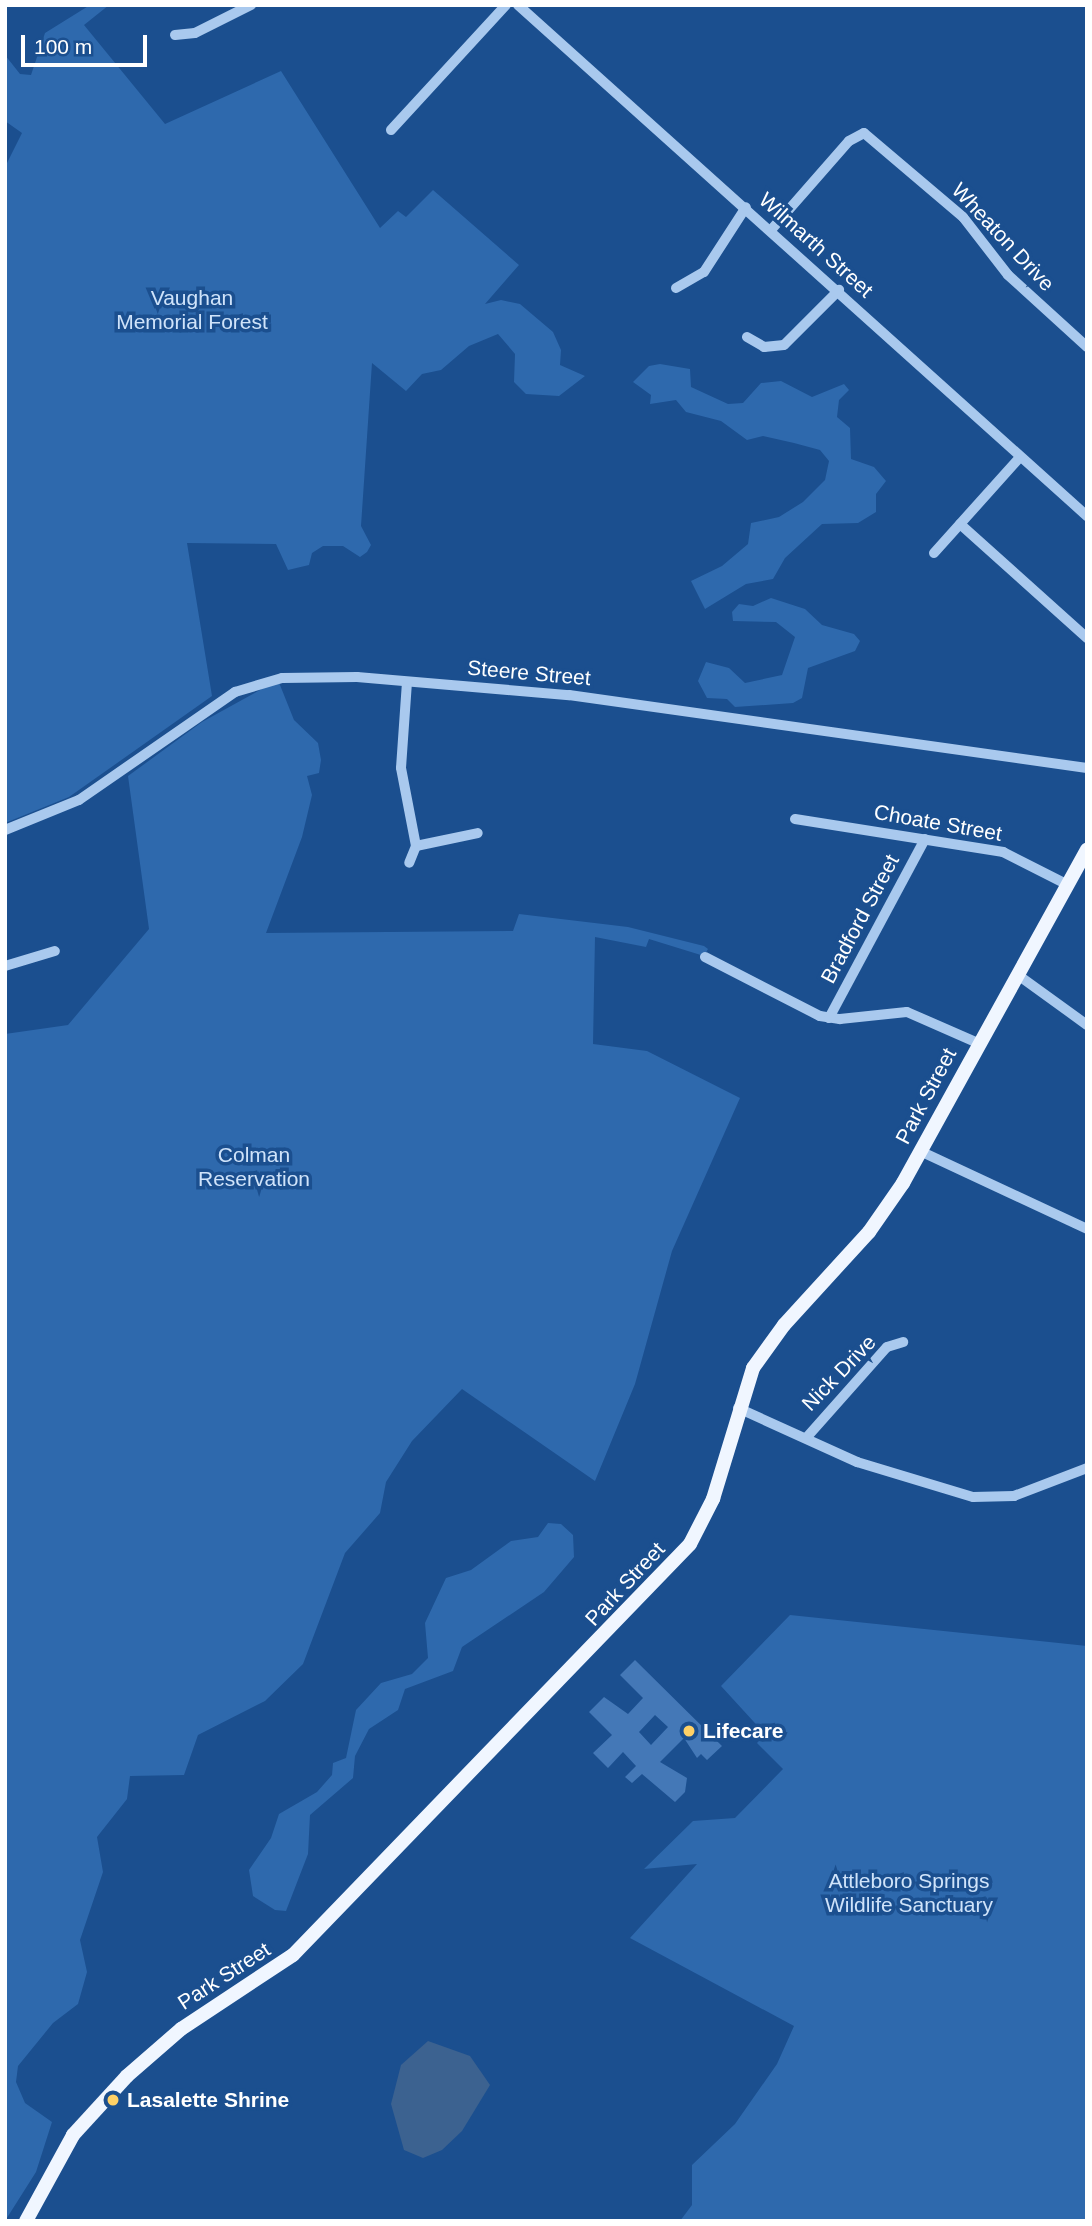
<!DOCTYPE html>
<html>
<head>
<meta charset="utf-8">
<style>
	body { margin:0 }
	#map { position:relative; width:1092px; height:2226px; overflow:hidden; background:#1b4f8f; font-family:Helvetica,sans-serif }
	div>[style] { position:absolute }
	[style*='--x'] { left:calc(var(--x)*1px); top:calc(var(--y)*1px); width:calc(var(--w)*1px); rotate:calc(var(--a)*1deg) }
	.green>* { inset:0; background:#2e69ad }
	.water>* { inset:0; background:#3c6290 }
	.building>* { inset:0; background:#4478b7 }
	.minor>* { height:10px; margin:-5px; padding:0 5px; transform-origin:5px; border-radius:5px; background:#a9c9ee }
	.major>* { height:14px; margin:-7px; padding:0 7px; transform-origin:7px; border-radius:7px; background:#f0f6ff }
	.dots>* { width:19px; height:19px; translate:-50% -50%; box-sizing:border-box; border:4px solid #1b4f8f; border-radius:50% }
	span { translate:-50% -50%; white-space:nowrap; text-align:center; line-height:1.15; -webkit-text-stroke:7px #1b4f8f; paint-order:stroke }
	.street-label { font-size:21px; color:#fff }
	.park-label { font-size:21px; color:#cfe3fa }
	.poi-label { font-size:21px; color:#fff; font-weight:700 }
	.left { translate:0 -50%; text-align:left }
	.frame { position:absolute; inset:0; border:7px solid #fff; pointer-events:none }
	.scale { position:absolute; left:21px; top:35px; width:126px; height:32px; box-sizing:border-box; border:4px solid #fff; border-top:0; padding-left:9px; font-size:21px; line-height:24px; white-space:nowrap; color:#fff; -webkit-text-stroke:5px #1b4f8f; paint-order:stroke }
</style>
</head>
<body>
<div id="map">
	<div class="green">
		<i style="clip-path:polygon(90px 5px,109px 5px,84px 25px,165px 124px,281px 71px,380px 228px,398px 211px,406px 217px,433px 190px,519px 265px,485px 304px,501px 300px,520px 304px,553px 332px,561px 350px,560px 365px,585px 376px,559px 396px,526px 394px,514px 382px,515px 354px,498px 334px,469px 346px,441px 370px,422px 374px,406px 391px,372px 363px,361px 526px,371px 545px,367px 552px,360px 557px,343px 546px,323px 546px,312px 553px,309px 565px,288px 570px,276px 544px,187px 543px,212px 696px,69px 797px,5px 823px,5px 167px,22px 133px,5px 121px,5px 55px,20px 74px,31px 75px,45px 33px)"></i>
		<i style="clip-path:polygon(660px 364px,690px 369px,691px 387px,728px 404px,743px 403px,761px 383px,781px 381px,812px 397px,844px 384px,849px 390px,839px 400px,837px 417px,850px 428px,851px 459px,874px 467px,886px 481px,876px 494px,876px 512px,858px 523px,822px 524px,785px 558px,773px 579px,746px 584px,705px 609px,691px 581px,722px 566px,748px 544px,751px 523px,779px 517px,803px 502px,825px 480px,829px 461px,820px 450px,794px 443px,763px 436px,747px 440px,721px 421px,686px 412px,676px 400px,650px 404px,651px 395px,633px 382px,649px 366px)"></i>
		<i style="clip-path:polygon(771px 598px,805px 609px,822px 625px,854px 634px,860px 641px,855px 651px,808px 668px,802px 698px,793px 703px,735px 707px,727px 699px,707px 698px,698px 681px,706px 662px,729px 668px,745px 683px,782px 675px,795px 637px,776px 622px,733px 621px,732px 612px,739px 604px,753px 606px)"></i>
		<i style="clip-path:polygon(278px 680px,294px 720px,318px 743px,321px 760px,319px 773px,307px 776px,312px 795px,302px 837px,266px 933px,513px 931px,519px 914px,628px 927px,704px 946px,708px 949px,704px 956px,649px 939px,646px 947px,595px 937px,593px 1044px,647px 1051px,740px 1098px,672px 1251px,635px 1384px,595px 1481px,462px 1389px,412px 1441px,386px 1482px,380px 1513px,345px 1553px,303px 1664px,265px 1701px,198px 1735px,184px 1775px,130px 1776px,127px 1799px,97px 1837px,103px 1872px,80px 1940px,87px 1972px,78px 2004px,53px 2023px,18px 2066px,16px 2082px,25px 2103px,52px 2122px,36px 2172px,5px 2221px,5px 1034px,68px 1025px,149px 929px,128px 776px,202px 722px)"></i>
		<i style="clip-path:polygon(548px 1523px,561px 1524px,573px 1535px,574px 1557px,544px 1592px,462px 1647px,453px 1671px,405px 1689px,398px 1710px,369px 1729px,355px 1756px,353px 1778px,310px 1815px,308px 1854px,286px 1911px,275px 1910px,253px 1896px,249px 1870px,271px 1838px,279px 1814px,317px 1792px,332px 1775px,333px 1763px,346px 1758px,356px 1710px,381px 1683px,412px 1674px,428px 1658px,425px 1623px,446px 1578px,471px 1570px,511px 1541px,538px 1537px)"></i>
		<i style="clip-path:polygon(790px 1615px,1087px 1646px,1087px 2221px,680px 2221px,692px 2205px,692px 2165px,735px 2124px,777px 2064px,794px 2026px,630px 1938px,697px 1864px,644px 1869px,693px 1821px,735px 1818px,783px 1769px,757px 1743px,765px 1734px,721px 1686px)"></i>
	</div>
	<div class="water">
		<i style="clip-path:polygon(428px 2041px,470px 2056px,490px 2085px,462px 2131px,442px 2150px,423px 2158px,404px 2150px,391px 2104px,401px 2065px)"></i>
	</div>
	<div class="building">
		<i style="clip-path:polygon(evenodd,635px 1660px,722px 1746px,707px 1760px,701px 1754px,697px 1758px,684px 1738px,660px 1762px,687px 1778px,685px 1792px,675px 1802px,642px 1774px,632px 1783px,625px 1777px,636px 1766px,623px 1752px,608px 1768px,593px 1753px,612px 1735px,589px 1712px,604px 1697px,628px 1714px,643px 1698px,620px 1675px,635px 1660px,655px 1715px,668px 1727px,651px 1745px,639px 1732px,655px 1715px)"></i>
	</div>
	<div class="minor">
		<i style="--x:518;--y:5;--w:765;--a:41.93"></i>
		<i style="--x:175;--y:35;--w:20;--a:-6"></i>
		<i style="--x:195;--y:33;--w:63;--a:-26.6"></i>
		<i style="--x:391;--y:130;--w:170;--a:-47.4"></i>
		<i style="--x:771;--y:230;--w:118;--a:-48.8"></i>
		<i style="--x:849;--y:141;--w:17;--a:-28"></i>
		<i style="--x:864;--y:133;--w:130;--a:40.3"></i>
		<i style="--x:963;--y:217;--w:73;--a:52.2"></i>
		<i style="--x:1008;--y:275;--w:107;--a:42.3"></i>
		<i style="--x:676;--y:288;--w:32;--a:-30"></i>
		<i style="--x:704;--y:272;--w:77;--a:-57.1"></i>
		<i style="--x:747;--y:337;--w:20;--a:30"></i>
		<i style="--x:764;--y:347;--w:20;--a:-6"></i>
		<i style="--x:784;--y:345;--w:78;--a:-45"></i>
		<i style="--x:960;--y:524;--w:171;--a:41.9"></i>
		<i style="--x:934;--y:553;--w:129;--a:-48.1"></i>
		<i style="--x:407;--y:682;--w:86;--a:94"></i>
		<i style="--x:401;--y:768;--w:79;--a:79.1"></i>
		<i style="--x:416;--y:846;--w:18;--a:112"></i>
		<i style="--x:795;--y:819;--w:211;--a:9"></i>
		<i style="--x:1003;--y:852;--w:73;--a:26.9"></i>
		<i style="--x:5;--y:830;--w:80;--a:-22.1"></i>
		<i style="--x:79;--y:800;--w:190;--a:-34.7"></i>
		<i style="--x:235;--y:692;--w:49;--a:-16.6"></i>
		<i style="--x:282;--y:678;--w:75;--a:-0.8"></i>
		<i style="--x:357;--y:677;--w:213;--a:4.9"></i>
		<i style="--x:569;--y:695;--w:523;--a:8.02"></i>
		<i style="--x:416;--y:846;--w:63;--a:-11.8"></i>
		<i style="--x:705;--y:957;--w:129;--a:27.2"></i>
		<i style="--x:820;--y:1016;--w:20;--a:9"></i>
		<i style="--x:840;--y:1019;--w:67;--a:-6"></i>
		<i style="--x:907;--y:1012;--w:77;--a:23.6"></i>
		<i style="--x:5;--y:966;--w:52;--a:-16.7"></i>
		<i style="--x:1018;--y:975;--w:85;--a:35.9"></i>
		<i style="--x:829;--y:1018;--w:203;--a:-61.8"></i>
		<i style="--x:920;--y:1151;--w:184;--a:25"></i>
		<i style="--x:738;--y:1408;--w:131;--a:24.4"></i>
		<i style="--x:857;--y:1462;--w:121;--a:16.8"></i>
		<i style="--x:973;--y:1497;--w:41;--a:-1.4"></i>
		<i style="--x:1014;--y:1496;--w:78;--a:-21"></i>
		<i style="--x:807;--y:1437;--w:120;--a:-48.4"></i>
		<i style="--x:887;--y:1347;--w:17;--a:-17"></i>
	</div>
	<div class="major">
		<i style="--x:26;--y:2221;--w:98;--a:-61.3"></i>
		<i style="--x:73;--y:2135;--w:80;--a:-47.5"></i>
		<i style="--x:127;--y:2076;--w:72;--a:-41"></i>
		<i style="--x:181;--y:2029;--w:134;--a:-33.5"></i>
		<i style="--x:293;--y:1955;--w:571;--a:-45.99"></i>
		<i style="--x:690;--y:1544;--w:51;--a:-62.9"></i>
		<i style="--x:713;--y:1499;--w:137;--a:-73"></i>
		<i style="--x:753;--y:1368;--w:53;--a:-54.2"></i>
		<i style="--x:784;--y:1325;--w:126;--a:-47.6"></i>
		<i style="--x:869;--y:1232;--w:60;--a:-55.2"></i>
		<i style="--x:903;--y:1183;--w:381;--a:-61.1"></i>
	</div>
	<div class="dots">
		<i style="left:689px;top:1731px;background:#ffd166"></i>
		<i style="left:113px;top:2100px;background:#ffd166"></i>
	</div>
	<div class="street-label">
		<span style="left:1003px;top:237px;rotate:47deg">Wheaton Drive</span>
		<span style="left:816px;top:245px;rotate:42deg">Wilmarth Street</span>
		<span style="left:529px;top:673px;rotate:5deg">Steere Street</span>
		<span style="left:938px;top:823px;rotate:10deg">Choate Street</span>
		<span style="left:860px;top:919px;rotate:-62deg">Bradford Street</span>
		<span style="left:926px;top:1096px;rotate:-62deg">Park Street</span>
		<span style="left:839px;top:1373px;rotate:-46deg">Nick Drive</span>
		<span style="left:625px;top:1584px;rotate:-47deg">Park Street</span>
		<span style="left:224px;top:1976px;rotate:-33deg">Park Street</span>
	</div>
	<div class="park-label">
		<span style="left:192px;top:310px">Vaughan<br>Memorial Forest</span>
		<span style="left:254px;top:1167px">Colman<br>Reservation</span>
		<span style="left:909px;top:1893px">Attleboro Springs<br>Wildlife Sanctuary</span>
	</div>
	<div class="poi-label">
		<span class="left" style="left:703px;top:1731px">Lifecare</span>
		<span class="left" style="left:127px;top:2100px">Lasalette Shrine</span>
	</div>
	<div class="frame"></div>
	<div class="scale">100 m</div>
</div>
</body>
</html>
